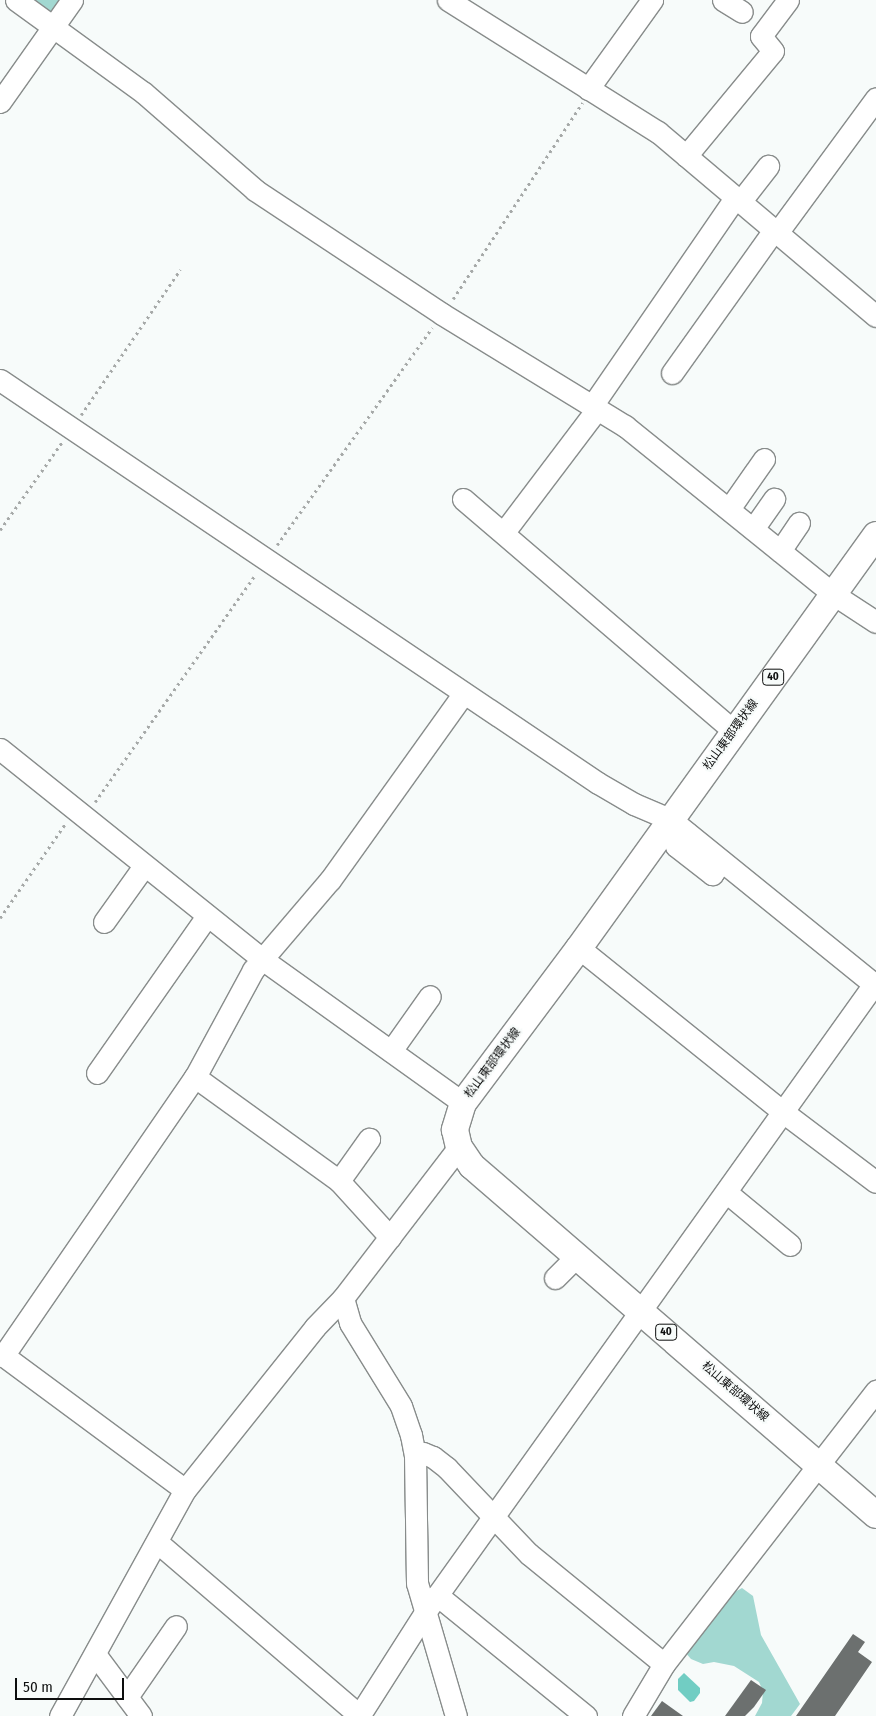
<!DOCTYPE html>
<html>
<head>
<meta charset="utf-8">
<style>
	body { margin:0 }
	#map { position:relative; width:876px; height:1716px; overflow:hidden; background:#f7fbfa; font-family:"Fira Sans Condensed","Noto Sans JP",sans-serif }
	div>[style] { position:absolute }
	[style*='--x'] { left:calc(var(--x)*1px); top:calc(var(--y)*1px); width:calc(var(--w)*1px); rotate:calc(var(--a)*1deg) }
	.green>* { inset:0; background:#a2d8d1 }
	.water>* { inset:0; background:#71cdc3 }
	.building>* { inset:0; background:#6c706f }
	.path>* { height:2.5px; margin-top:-1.25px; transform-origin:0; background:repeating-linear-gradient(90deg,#a6a9a8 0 2.5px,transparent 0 6.5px) }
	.roads { filter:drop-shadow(1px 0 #888c8b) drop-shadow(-1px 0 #888c8b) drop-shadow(0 1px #888c8b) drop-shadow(0 -1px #888c8b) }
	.minor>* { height:21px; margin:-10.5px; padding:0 10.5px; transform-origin:10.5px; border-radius:10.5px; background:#fff }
	.major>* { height:26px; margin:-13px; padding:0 13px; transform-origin:13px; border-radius:13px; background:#fff }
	span { translate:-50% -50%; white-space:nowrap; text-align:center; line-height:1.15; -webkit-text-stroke:4px #f7fbfa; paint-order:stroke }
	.shield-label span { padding:1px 4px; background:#f7fbfa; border:1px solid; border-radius:4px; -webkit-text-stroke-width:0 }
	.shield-label { font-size:11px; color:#0d0e0e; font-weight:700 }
	.street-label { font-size:12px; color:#0d0e0e }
	.scale { position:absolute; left:15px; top:1678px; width:109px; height:22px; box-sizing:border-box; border:2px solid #0d0e0e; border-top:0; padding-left:6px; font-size:15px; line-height:18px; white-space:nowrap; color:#0d0e0e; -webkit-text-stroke:4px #f7fbfa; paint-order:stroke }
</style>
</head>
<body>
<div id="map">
	<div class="green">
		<i style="clip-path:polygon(26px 0,66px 0,58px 12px,44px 12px)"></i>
		<i style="clip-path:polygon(742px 1588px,753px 1596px,761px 1635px,800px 1704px,791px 1716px,755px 1716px,762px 1703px,763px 1691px,759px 1682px,734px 1666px,714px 1662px,703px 1664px,691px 1659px,684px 1651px,722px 1599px)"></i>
	</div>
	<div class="water">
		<i style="clip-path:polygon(684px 1673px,700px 1688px,700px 1693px,694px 1701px,690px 1702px,678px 1690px,678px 1679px)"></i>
	</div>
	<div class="building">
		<i style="clip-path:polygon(853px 1634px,865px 1642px,858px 1652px,872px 1662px,835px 1716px,796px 1716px)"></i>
		<i style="clip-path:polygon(751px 1680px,766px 1690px,754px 1707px,745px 1716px,725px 1716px)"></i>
		<i style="clip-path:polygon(662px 1701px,683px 1716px,651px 1716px)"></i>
	</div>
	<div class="path">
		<i style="--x:453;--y:299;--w:235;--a:-56.6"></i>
		<i style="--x:81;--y:415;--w:176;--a:-55.7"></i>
		<i style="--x:0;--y:530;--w:108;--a:-54.8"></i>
		<i style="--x:277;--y:545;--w:267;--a:-54.5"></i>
		<i style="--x:95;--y:802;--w:279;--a:-54.8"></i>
		<i style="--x:0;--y:918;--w:114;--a:-55.3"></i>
	</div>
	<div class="roads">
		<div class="minor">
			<i style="--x:16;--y:0;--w:158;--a:36"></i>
			<i style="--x:144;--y:93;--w:147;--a:41.1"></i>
			<i style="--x:255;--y:190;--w:224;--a:33.5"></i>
			<i style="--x:442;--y:314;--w:215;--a:31.5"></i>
			<i style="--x:625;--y:426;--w:267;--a:38.9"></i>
			<i style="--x:833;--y:594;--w:51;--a:33.1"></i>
			<i style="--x:448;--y:0;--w:248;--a:32.2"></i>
			<i style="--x:658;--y:132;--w:285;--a:40.2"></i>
			<i style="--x:723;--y:0;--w:22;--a:32"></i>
			<i style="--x:588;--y:89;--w:110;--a:-54.3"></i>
			<i style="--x:0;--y:102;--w:125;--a:-54.8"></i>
			<i style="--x:686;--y:156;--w:136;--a:-50.4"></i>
			<i style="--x:773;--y:51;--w:19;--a:-129"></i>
			<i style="--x:761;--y:36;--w:45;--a:-53.1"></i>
			<i style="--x:740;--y:202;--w:46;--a:-52.1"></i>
			<i style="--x:777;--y:233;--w:167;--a:-53.7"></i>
			<i style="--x:672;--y:373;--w:176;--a:-54.5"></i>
			<i style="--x:0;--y:380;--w:721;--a:33.98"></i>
			<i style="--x:598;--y:783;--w:42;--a:30.3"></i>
			<i style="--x:634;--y:804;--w:39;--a:23"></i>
			<i style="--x:670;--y:819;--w:265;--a:39"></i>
			<i style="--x:592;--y:406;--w:252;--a:-55.5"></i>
			<i style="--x:463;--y:499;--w:357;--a:40.6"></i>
			<i style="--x:729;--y:509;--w:61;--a:-55"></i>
			<i style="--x:753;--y:529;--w:37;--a:-55"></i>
			<i style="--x:504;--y:532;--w:154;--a:-52.9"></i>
			<i style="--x:780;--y:551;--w:34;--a:-56"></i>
			<i style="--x:0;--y:749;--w:336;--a:38.7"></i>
			<i style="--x:262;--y:959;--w:247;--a:35.6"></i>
			<i style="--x:687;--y:833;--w:17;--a:130"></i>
			<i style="--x:676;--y:846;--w:46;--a:37.9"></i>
			<i style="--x:712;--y:874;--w:16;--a:-52"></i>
			<i style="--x:104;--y:922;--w:69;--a:-54.5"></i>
			<i style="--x:579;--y:948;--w:262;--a:38.8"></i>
			<i style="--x:783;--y:1112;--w:116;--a:37"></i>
			<i style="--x:391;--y:1051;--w:67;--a:-54.7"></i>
			<i style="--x:97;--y:1073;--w:192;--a:-55"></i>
			<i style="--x:195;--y:1077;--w:178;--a:35.8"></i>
			<i style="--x:339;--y:1181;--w:76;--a:47.7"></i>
			<i style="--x:339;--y:1181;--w:52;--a:-54.5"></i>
			<i style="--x:726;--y:1192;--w:83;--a:39.6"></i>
			<i style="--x:555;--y:1278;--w:31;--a:-45"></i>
			<i style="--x:343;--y:1298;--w:26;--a:74"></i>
			<i style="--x:350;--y:1323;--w:97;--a:58.4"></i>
			<i style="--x:401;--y:1406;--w:31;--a:71"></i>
			<i style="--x:411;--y:1435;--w:20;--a:79"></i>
			<i style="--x:415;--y:1455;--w:128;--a:89.1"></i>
			<i style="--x:417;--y:1583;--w:139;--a:73.7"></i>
			<i style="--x:0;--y:1353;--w:230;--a:36.5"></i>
			<i style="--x:3;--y:1356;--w:339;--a:-55.5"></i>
			<i style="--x:195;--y:1077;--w:122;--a:-61.5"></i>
			<i style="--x:253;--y:970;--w:118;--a:-49.5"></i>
			<i style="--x:330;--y:880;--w:229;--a:-54.4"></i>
			<i style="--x:415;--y:1455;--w:8;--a:-14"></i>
			<i style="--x:423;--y:1453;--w:11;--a:22"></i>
			<i style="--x:433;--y:1457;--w:18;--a:38"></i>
			<i style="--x:447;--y:1468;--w:119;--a:46.4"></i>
			<i style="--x:529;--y:1554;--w:174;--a:39.2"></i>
			<i style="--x:157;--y:1542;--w:267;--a:40.6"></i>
			<i style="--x:437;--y:1595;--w:192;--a:39.1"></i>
			<i style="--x:95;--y:1654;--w:77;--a:53.4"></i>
			<i style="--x:127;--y:1697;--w:86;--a:-55.4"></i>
			<i style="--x:60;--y:1716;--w:258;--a:-61.1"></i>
			<i style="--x:185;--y:1490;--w:208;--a:-51.4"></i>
			<i style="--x:315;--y:1327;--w:40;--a:-46"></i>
			<i style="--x:343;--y:1298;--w:190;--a:-52.5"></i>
			<i style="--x:359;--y:1716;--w:125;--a:-57.5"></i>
			<i style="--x:426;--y:1611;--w:771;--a:-54.45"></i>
			<i style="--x:633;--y:1716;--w:61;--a:-59.2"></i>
			<i style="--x:664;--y:1664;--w:346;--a:-52.2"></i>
		</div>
		<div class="major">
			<i style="--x:876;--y:535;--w:509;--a:125.72"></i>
			<i style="--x:579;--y:948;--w:194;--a:126.8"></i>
			<i style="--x:463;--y:1103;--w:28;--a:107"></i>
			<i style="--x:455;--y:1130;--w:17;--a:77"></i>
			<i style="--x:459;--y:1147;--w:23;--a:56"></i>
			<i style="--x:472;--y:1166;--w:534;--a:40.82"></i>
		</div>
	</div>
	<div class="shield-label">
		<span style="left:773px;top:677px">40</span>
		<span style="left:666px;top:1332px">40</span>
	</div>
	<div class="street-label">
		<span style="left:731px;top:735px;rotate:-54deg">松山東部環状線</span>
		<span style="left:493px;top:1063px;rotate:-53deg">松山東部環状線</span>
		<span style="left:735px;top:1392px;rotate:41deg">松山東部環状線</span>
	</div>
	<div class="scale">50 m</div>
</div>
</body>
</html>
